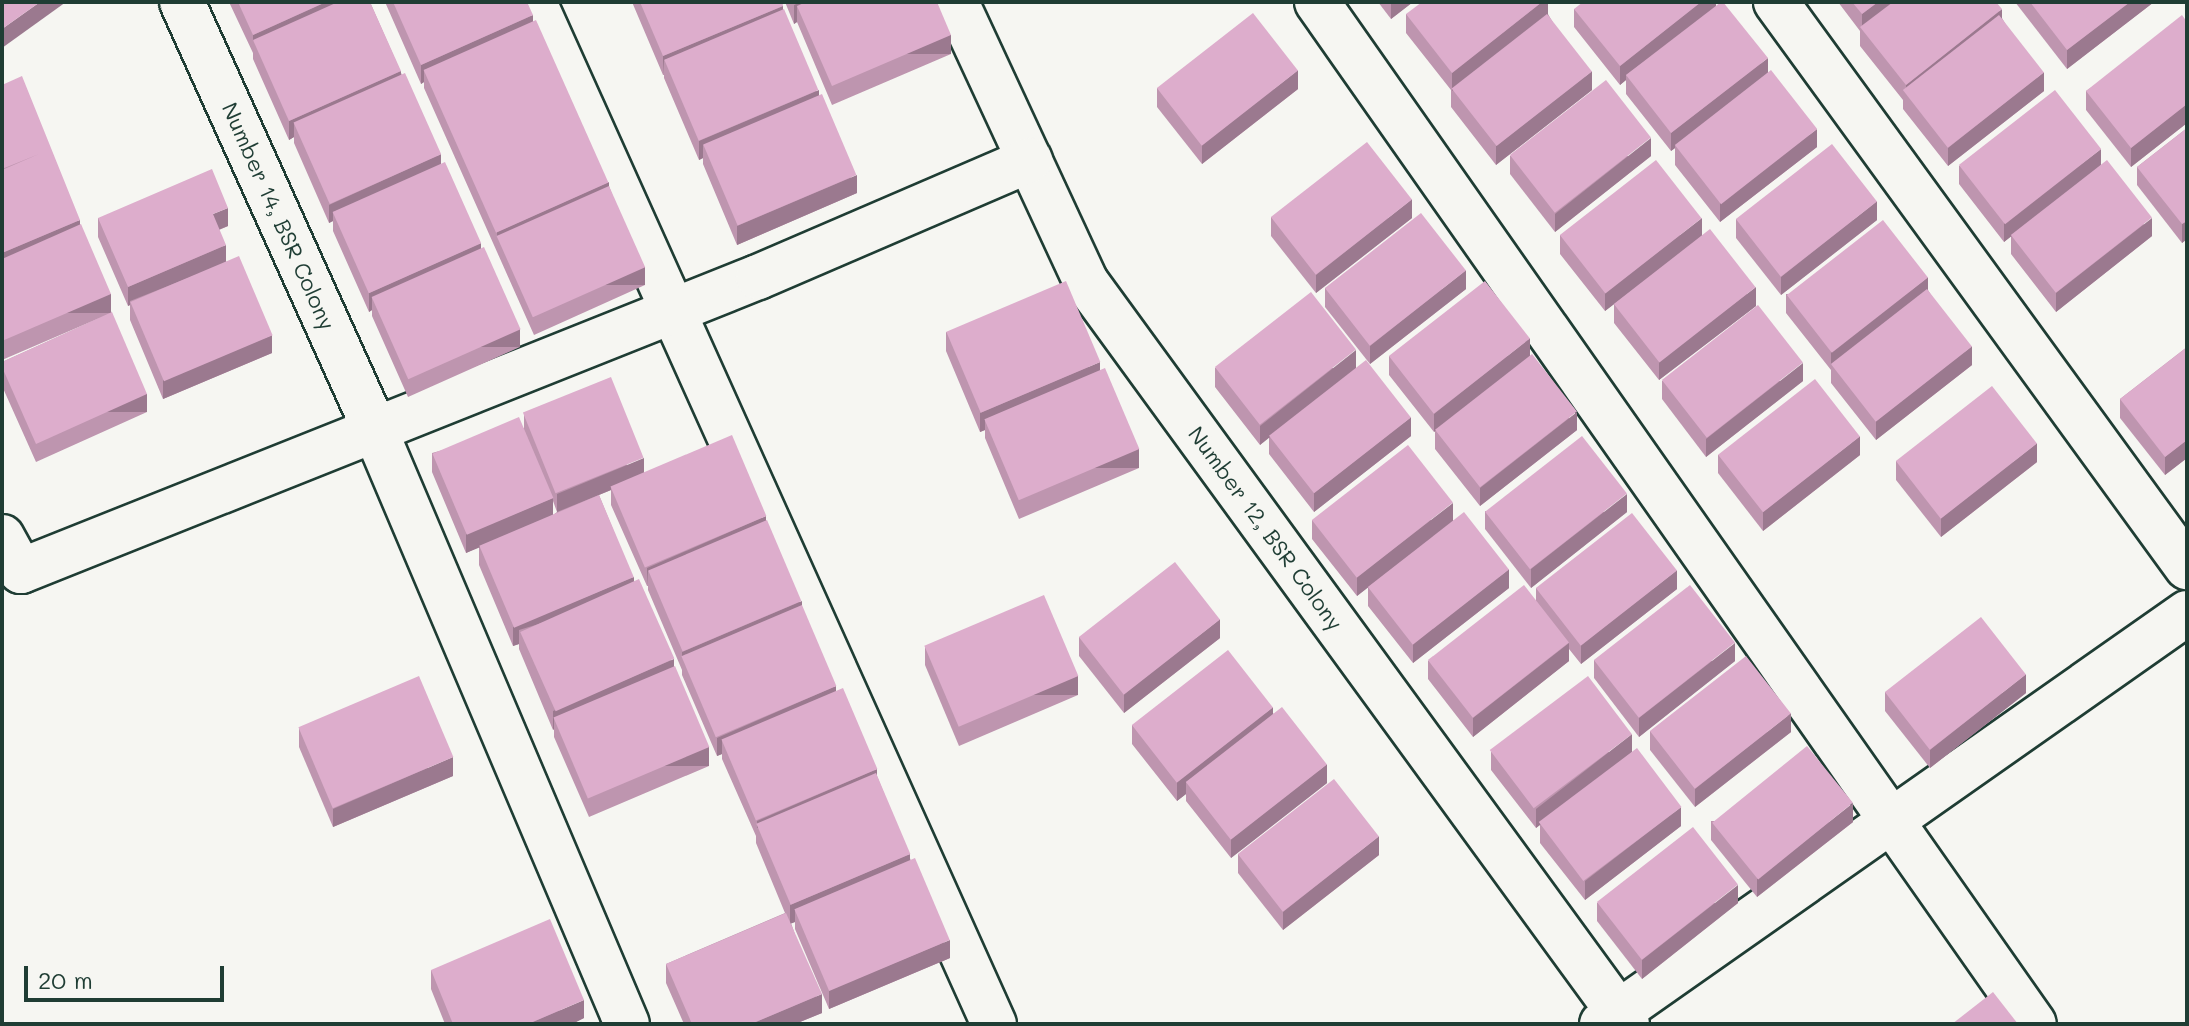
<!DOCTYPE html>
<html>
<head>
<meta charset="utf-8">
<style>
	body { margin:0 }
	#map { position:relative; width:2189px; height:1026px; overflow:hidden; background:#f6f6f2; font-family:Mali,sans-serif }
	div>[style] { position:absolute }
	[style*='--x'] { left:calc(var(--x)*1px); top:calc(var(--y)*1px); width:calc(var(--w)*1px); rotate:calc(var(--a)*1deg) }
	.roads { filter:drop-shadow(2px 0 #1f3d34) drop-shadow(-2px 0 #1f3d34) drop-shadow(0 2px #1f3d34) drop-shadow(0 -2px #1f3d34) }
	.minor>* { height:44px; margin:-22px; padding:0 22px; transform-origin:22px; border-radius:22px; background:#f6f6f2 }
	.wall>* { inset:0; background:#be95af }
	.shaded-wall>* { inset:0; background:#9b798f; transform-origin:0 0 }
	.building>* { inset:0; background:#ddadcc; transform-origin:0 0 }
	span { translate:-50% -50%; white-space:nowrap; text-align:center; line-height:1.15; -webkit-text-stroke:8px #f6f6f2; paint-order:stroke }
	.street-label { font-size:22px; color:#1f3d34 }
	.frame { position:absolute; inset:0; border:4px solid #1f3d34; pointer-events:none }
	.scale { position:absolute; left:24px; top:966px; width:200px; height:36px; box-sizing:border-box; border:4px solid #1f3d34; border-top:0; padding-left:10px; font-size:24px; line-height:28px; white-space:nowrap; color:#1f3d34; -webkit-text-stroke:6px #f6f6f2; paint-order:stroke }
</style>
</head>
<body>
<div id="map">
	<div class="roads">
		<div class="minor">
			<i style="--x:182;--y:2;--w:470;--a:65.7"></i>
			<i style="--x:375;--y:430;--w:645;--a:67.01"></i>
			<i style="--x:534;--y:2;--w:1121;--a:65.77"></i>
			<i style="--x:956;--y:2;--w:309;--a:65.1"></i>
			<i style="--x:1086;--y:282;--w:918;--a:53.9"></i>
			<i style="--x:1317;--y:2;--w:1248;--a:54.95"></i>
			<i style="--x:1776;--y:2;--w:699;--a:53.97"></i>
			<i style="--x:2;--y:537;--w:39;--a:61"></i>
			<i style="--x:21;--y:571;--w:793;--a:-21.75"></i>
			<i style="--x:758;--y:277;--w:296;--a:-23.3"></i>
			<i style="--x:1602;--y:1024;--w:715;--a:-35.09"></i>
		</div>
	</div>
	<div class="wall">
		<i style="clip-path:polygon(229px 2px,370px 2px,441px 164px,481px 249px,520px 347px,408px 397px,372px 316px,372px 310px,369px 312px,333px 231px,333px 221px,329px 223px,294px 143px,294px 137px,289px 140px,253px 59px,253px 53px)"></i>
		<i style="clip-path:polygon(385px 2px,527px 2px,533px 21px,609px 186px,645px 285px,534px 335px,424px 88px,424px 82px,421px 84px)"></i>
		<i style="clip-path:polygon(632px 2px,782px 2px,783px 9px,857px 193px,737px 245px,703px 164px,703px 158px,699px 160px,664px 78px,664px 75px,663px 75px)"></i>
		<i style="clip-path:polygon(785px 2px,937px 2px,951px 54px,832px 105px,797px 22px,794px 24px)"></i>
		<i style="clip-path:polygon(1378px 2px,1413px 2px,1391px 19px)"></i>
		<i style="clip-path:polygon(1548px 2px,1548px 14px,1592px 90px,1496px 165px,1451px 107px,1451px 90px,1406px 33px,1406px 14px)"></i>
		<i style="clip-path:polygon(1716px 2px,1716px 6px,1768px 73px,1817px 147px,1720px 222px,1675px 165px,1675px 148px,1671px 151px,1626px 94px,1626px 80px,1620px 85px,1574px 27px,1574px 9px)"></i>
		<i style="clip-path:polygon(1838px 2px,1996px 2px,2002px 18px,2044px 91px,1948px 166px,1903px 109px,1903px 100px,1860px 46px,1860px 31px)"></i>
		<i style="clip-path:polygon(2015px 2px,2154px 2px,2067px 69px)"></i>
		<i style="clip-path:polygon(2187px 22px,2187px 123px,2131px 167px,2086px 110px,2086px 91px)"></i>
		<i style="clip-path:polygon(2px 85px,80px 224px,147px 412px,36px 462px,2px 386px,2px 362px,102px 317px,2px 360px)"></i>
		<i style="clip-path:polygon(1157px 88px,1298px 89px,1202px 164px,1157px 107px)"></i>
		<i style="clip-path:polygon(2187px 128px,2187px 239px,2182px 243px,2137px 185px,2137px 167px)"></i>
		<i style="clip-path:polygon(1510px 156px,1651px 156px,1555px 232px,1510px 174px)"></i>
		<i style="clip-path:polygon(2101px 165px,2152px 236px,2056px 312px,2011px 254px,2011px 236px,2004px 242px,1959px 184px,1959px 166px)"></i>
		<i style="clip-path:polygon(1271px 217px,1412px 218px,1316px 293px,1271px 236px)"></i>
		<i style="clip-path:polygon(98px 218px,228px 226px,219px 230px,226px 261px,272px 353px,163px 399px,130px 320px,130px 305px,128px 306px,98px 237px)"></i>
		<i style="clip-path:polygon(1736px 219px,1877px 220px,1781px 295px,1736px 238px)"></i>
		<i style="clip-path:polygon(1560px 235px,1702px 235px,1756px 306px,1659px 380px,1614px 323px,1614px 304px,1605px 311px,1560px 254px)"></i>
		<i style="clip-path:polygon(1325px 288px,1466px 289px,1370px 364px,1325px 307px)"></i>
		<i style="clip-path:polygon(1928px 290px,1972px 365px,1876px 440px,1831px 383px,1831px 370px,1786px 313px,1786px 294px)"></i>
		<i style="clip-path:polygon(946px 332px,1100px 370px,1139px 468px,1019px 519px,985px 438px,985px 430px,980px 432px,946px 351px)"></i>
		<i style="clip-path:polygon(2187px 347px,2187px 458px,2165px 475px,2120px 418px,2120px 399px)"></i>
		<i style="clip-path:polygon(1389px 356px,1530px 356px,1577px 430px,1480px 506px,1435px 449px,1435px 431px,1434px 432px,1389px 375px)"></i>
		<i style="clip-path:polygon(1215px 368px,1356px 368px,1411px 436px,1314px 512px,1269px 454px,1269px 437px,1260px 445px,1215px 387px)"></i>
		<i style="clip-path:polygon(1662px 381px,1803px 381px,1706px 457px,1662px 399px)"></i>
		<i style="clip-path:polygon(evenodd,524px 414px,644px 473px,766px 520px,836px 691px,877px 776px,950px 958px,829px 1009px,795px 929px,795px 922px,791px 923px,822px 1013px,795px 1024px,684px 1024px,666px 983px,666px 964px,785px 913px,756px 843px,756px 836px,722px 759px,722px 754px,717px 756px,682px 675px,682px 670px,648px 590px,648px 586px,647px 586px,611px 505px,611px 490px,599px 495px,634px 581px,674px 667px,709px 766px,589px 817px,554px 737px,554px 729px,553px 730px,519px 649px,519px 644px,513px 646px,479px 565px,479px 547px,466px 553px,432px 472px,432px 453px,524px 428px,524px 414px,553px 501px,557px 512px,553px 515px,553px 501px)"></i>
		<i style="clip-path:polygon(1718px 455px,1860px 455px,1763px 531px,1718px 473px)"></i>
		<i style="clip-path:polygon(1896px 461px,2037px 462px,1941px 537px,1896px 480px)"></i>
		<i style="clip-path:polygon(1485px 511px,1627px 512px,1531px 588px,1485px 529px)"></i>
		<i style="clip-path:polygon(1312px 520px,1453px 520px,1509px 588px,1413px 663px,1368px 606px,1368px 587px,1357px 596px,1312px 539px)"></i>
		<i style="clip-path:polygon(1536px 588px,1677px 589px,1581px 664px,1569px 649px,1569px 661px,1473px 737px,1428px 679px,1428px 661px,1536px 601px)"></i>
		<i style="clip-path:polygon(1079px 637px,1220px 638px,1124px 713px,1079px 656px)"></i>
		<i style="clip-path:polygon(925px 647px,1078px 695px,959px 746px,925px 665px)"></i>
		<i style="clip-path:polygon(1594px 660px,1735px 661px,1639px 737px,1594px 678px)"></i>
		<i style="clip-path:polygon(1885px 692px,2026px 693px,1930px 768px,1885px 711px)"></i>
		<i style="clip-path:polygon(1273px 713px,1327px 783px,1231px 858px,1186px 801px,1186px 794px,1177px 801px,1132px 744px,1132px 725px)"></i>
		<i style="clip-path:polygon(299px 728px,453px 776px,333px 827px,299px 747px)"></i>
		<i style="clip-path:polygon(1650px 731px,1791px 732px,1695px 807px,1650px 750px)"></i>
		<i style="clip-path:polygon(1491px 752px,1632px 752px,1681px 826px,1585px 900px,1540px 843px,1540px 825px,1536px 828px,1491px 770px)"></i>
		<i style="clip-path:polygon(1711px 821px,1853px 822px,1757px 897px,1711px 840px)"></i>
		<i style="clip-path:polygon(1238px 854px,1379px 855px,1283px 930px,1238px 873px)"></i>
		<i style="clip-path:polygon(1597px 903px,1738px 903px,1642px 979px,1597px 921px)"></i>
		<i style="clip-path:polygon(431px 970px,584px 1018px,572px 1024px,445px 1024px,431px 989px)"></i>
	</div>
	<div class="shaded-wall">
		<i style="clip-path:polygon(40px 2px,66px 2px,2px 48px,2px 29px)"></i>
		<i style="clip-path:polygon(326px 2px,365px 2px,253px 41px,253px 35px)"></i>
		<i style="clip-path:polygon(801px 2px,845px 2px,797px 6px,797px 22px,794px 24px,794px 5px)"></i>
		<i style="clip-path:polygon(1391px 2px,1413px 2px,1391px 19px)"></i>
		<i style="clip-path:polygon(1542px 2px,1548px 2px,1548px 16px,1452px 91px,1452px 73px)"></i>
		<i style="clip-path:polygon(1701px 2px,1716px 2px,1716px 9px,1626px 75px,1626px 80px,1620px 85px,1620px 66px)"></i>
		<i style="clip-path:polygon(1878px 2px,1901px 2px,1862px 29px,1862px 14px)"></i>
		<i style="clip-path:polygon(2130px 2px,2154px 2px,2067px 69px,2067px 50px)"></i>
		<i style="clip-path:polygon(783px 6px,783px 24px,664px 60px,663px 75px,663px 56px)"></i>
		<i style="clip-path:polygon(2002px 9px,2002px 28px,1906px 94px,1906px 85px)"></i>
		<i style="clip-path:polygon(533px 15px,533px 34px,424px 70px,424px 82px,421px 84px,421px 65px)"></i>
		<i style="left:951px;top:35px;width:19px;height:129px;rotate:90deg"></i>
		<i style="clip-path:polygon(1768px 58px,1768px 77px,1675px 146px,1675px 148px,1671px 151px,1671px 133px)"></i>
		<i style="clip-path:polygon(1298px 70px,1298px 89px,1202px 164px,1202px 145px)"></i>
		<i style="clip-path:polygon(401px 71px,401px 89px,294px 124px,294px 137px,289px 140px,289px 121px)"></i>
		<i style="clip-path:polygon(1592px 71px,1592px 90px,1496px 165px,1496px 146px)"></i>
		<i style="clip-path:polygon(2044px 72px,2044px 91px,1948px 166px,1948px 148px)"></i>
		<i style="clip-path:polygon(819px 90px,819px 109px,703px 145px,703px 158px,699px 160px,699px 141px)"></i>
		<i style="clip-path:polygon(2187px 104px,2187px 123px,2131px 167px,2131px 148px)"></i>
		<i style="clip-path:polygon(1817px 129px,1817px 147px,1720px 222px,1720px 203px)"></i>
		<i style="clip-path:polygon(1651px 138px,1651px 156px,1555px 232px,1555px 214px)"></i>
		<i style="clip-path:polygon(2101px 149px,2101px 167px,2004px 242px,2004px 223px)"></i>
		<i style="clip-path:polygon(441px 154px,441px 173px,333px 212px,333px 221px,329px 223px,329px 205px)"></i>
		<i style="clip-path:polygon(857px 175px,857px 193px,737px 245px,737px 226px)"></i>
		<i style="clip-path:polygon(609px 182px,609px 201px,497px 236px,497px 251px,497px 232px)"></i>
		<i style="clip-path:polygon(1412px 199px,1412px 218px,1316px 293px,1316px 275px)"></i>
		<i style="clip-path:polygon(1877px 201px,1877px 220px,1781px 295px,1781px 277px)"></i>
		<i style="clip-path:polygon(228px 208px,228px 226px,213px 232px,213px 214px)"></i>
		<i style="clip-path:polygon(1702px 218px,1702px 237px,1605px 311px,1605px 293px)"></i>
		<i style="clip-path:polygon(2152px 218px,2152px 236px,2056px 312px,2056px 293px)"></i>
		<i style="clip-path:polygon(80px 220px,80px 238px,2px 272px,2px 253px)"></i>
		<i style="clip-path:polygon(2187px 221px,2187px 239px,2182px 243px,2182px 224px)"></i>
		<i style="clip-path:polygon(481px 243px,481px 262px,372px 298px,372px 310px,369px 312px,369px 293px)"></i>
		<i style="clip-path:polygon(226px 245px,226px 263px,130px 301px,130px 305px,128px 306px,128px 287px)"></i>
		<i style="left:645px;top:267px;width:18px;height:122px;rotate:90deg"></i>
		<i style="clip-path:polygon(1466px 270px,1466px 289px,1370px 364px,1370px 346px)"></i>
		<i style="clip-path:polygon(1928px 277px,1928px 296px,1831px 365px,1831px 352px)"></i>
		<i style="clip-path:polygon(1756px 287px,1756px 306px,1659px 380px,1659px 361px)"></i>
		<i style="left:111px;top:294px;width:19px;height:119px;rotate:90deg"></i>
		<i style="left:520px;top:329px;width:18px;height:123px;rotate:90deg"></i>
		<i style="clip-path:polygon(272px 335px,272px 353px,163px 399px,163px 380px)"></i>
		<i style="clip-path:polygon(1530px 338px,1530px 357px,1434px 432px,1434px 414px)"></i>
		<i style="clip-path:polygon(1972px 346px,1972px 365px,1876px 440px,1876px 421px)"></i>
		<i style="clip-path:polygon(1356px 350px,1356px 369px,1260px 445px,1260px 426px)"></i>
		<i style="clip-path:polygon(1100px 362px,1100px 380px,985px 420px,985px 430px,980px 432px,980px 413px)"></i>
		<i style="clip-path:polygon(1803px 363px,1803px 381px,1706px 457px,1706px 439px)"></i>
		<i style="left:147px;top:394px;width:18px;height:122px;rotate:90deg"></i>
		<i style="clip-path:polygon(1577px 412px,1577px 430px,1480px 506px,1480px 488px)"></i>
		<i style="clip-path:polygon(1411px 417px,1411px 436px,1314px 512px,1314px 493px)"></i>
		<i style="clip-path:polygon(1860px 436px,1860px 455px,1763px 531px,1763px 512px)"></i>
		<i style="clip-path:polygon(2187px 440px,2187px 458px,2165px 475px,2165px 457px)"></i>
		<i style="clip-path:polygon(2037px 443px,2037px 462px,1941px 537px,1941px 518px)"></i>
		<i style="left:1139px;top:449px;width:19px;height:130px;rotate:90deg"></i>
		<i style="clip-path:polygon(644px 458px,644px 476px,611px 487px,611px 490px,557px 512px,557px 494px)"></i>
		<i style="clip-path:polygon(1627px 494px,1627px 512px,1531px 588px,1531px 569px)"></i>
		<i style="clip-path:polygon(553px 498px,553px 517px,466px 553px,466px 534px)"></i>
		<i style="clip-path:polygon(1453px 503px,1453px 522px,1357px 596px,1357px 577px)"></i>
		<i style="clip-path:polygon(766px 516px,766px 535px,648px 571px,647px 586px,647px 568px)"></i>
		<i style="clip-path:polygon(1509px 569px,1509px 588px,1413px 663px,1413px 644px)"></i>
		<i style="clip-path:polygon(1677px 570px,1677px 589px,1581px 664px,1581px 645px)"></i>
		<i style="clip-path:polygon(634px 577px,634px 595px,519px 630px,519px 644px,513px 646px,513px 627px)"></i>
		<i style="clip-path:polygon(802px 601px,802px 620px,682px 657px,682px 671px,682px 652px)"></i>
		<i style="clip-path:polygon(1220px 619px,1220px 638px,1124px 713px,1124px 694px)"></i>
		<i style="clip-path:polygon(1569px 643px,1569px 661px,1473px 737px,1473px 718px)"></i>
		<i style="clip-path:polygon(1735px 643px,1735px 661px,1639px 737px,1639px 718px)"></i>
		<i style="clip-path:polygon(674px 659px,674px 677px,554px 718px,554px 729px,553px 730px,553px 711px)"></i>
		<i style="clip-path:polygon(2026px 674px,2026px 693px,1930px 768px,1930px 750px)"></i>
		<i style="left:1078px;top:676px;width:19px;height:129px;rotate:90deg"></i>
		<i style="clip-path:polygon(836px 686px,836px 705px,722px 740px,722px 754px,717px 756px,717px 738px)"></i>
		<i style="clip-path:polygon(1273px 707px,1273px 726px,1186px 782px,1186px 794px,1177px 801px,1177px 782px)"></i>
		<i style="clip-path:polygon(1791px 713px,1791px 732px,1695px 807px,1695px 789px)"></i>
		<i style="clip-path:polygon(1632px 734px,1632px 752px,1536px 828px,1536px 809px)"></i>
		<i style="left:709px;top:747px;width:19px;height:130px;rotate:90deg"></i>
		<i style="clip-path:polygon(453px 757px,453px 776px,333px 827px,333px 809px)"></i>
		<i style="clip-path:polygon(1327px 764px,1327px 783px,1231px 858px,1231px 839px)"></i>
		<i style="clip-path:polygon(877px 769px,877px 788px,757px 828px,757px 821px)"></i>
		<i style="clip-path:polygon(1853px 803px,1853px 822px,1757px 897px,1757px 879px)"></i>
		<i style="clip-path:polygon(1681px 807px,1681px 826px,1585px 900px,1585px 881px)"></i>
		<i style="clip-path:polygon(1379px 836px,1379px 855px,1283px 930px,1283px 912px)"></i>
		<i style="clip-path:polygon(910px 854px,910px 872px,795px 910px,795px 922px,790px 924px,790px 905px)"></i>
		<i style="clip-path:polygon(1738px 885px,1738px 903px,1642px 979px,1642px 960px)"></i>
		<i style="clip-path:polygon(950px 940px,950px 958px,829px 1009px,829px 990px)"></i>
		<i style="clip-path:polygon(822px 994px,822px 1013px,795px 1024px,751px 1024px)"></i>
		<i style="clip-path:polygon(584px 1000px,584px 1018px,572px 1024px,528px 1024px)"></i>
	</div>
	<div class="building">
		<i style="clip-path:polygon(2px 2px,40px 2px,2px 29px)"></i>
		<i style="clip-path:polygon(238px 2px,326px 2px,253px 35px)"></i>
		<i style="clip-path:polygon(338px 2px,370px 2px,401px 71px,289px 121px,253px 40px)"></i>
		<i style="clip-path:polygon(393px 2px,527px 2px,533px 15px,421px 65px)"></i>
		<i style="clip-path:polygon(640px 2px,782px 2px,783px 6px,663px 56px)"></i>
		<i style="clip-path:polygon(806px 2px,937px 2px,951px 35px,832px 86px,797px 6px)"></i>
		<i style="clip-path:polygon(1422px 2px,1542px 2px,1452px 73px,1406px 14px)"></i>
		<i style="clip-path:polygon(1583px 2px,1701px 2px,1620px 66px,1574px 9px)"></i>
		<i style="clip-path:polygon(1721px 2px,1723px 2px,1768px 58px,1671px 133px,1626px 75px)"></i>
		<i style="clip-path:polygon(1852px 2px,1878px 2px,1862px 14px)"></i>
		<i style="clip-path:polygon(1893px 2px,1996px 2px,2002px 9px,1906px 85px,1860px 27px)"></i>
		<i style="clip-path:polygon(2030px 2px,2130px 2px,2067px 50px)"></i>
		<i style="left:784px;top:9px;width:88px;height:130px;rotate:67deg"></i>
		<i style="left:1253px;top:13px;width:73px;height:122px;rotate:52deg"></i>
		<i style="left:1547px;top:14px;width:73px;height:121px;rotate:52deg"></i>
		<i style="left:1999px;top:15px;width:73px;height:122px;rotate:52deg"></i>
		<i style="clip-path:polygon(2182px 15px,2187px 22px,2187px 104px,2131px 148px,2086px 91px)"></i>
		<i style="left:536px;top:20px;width:178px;height:123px;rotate:66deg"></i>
		<i style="left:1771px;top:70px;width:75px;height:122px;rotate:52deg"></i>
		<i style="left:405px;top:73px;width:89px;height:122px;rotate:66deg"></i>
		<i style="clip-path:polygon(22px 76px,80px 220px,2px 253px,2px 170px,39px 154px,2px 169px,2px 85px)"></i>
		<i style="left:1606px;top:80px;width:73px;height:122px;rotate:52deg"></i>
		<i style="left:2055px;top:90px;width:75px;height:122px;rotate:52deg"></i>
		<i style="left:822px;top:94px;width:88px;height:129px;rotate:67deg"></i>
		<i style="clip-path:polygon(2187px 128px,2187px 221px,2182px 224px,2137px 167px)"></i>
		<i style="left:1367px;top:142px;width:73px;height:122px;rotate:52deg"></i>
		<i style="left:1832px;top:144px;width:73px;height:122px;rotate:52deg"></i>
		<i style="left:1656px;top:160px;width:74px;height:122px;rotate:52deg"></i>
		<i style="left:2107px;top:160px;width:73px;height:122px;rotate:52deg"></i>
		<i style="left:445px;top:162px;width:89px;height:123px;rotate:66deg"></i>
		<i style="clip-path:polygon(212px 169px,228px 208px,213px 214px,226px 245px,128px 287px,98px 218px)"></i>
		<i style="left:609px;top:186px;width:89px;height:123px;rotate:66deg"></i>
		<i style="left:1421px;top:213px;width:73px;height:122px;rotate:52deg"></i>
		<i style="left:1883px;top:220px;width:73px;height:122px;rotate:52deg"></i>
		<i style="clip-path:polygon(81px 224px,111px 294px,2px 341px,2px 259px)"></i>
		<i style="left:1710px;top:229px;width:74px;height:122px;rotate:52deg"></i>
		<i style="left:484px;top:247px;width:90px;height:123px;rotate:66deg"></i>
		<i style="left:239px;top:256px;width:86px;height:118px;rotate:67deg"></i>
		<i style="left:1066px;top:281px;width:88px;height:130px;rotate:67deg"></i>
		<i style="left:1485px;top:281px;width:73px;height:122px;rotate:52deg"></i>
		<i style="left:1927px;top:289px;width:73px;height:122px;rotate:52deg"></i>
		<i style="left:1311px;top:292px;width:73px;height:122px;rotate:52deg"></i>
		<i style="left:1758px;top:305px;width:73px;height:122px;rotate:52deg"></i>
		<i style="clip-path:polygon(112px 312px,147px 394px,36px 444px,2px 367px,2px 362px)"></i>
		<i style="clip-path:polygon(2187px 347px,2187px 440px,2165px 457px,2120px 399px)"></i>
		<i style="left:1532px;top:354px;width:73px;height:123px;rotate:52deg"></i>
		<i style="left:1366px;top:360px;width:73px;height:123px;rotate:52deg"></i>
		<i style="left:1105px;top:368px;width:88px;height:131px;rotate:67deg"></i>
		<i style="left:611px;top:377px;width:87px;height:95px;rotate:68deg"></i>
		<i style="left:1815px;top:379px;width:73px;height:123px;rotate:52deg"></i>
		<i style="left:1992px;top:386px;width:73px;height:122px;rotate:52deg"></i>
		<i style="left:519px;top:417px;width:88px;height:94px;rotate:67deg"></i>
		<i style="left:732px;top:435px;width:88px;height:132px;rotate:67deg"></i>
		<i style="left:1582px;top:436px;width:73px;height:123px;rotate:52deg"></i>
		<i style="left:1408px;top:445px;width:73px;height:122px;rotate:52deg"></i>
		<i style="left:599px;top:495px;width:89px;height:130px;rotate:67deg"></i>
		<i style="left:1464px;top:512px;width:73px;height:122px;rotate:52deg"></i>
		<i style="left:1632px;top:513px;width:73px;height:122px;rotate:52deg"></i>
		<i style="left:767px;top:520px;width:88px;height:129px;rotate:67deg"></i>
		<i style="left:1175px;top:562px;width:73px;height:122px;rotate:52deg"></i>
		<i style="left:639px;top:579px;width:87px;height:130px;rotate:66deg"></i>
		<i style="left:1524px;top:585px;width:73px;height:122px;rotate:52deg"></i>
		<i style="left:1690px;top:585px;width:73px;height:122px;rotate:52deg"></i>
		<i style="left:1044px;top:595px;width:88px;height:130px;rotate:67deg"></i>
		<i style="left:802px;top:605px;width:88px;height:131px;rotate:67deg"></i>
		<i style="left:1981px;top:617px;width:73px;height:122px;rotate:52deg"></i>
		<i style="left:1228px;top:650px;width:73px;height:122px;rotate:52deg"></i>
		<i style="left:1746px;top:656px;width:73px;height:122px;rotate:52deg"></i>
		<i style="left:675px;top:666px;width:88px;height:132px;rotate:67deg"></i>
		<i style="left:419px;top:676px;width:88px;height:131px;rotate:67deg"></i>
		<i style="left:1588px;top:676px;width:73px;height:123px;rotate:53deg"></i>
		<i style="left:843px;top:688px;width:88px;height:132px;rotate:67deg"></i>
		<i style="left:1282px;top:707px;width:73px;height:122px;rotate:52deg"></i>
		<i style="left:1807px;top:746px;width:73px;height:122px;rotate:51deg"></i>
		<i style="left:1637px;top:748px;width:74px;height:123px;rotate:53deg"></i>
		<i style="left:876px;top:773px;width:88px;height:130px;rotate:67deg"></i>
		<i style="left:1334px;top:779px;width:73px;height:122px;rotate:52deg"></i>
		<i style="left:1693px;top:827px;width:73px;height:122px;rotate:52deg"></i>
		<i style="left:915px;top:858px;width:89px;height:131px;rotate:67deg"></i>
		<i style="clip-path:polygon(786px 913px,822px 994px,751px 1024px,692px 1024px,666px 964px)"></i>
		<i style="clip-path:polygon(550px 919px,584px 1000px,528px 1024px,453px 1024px,431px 970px)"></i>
		<i style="clip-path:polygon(1993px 992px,2018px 1024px,1952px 1024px)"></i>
	</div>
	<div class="street-label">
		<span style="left:279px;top:216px;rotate:66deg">Number 14, BSR Colony</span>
		<span style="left:1266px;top:528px;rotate:54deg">Number 12, BSR Colony</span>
	</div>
	<div class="frame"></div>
	<div class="scale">20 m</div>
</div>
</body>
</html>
